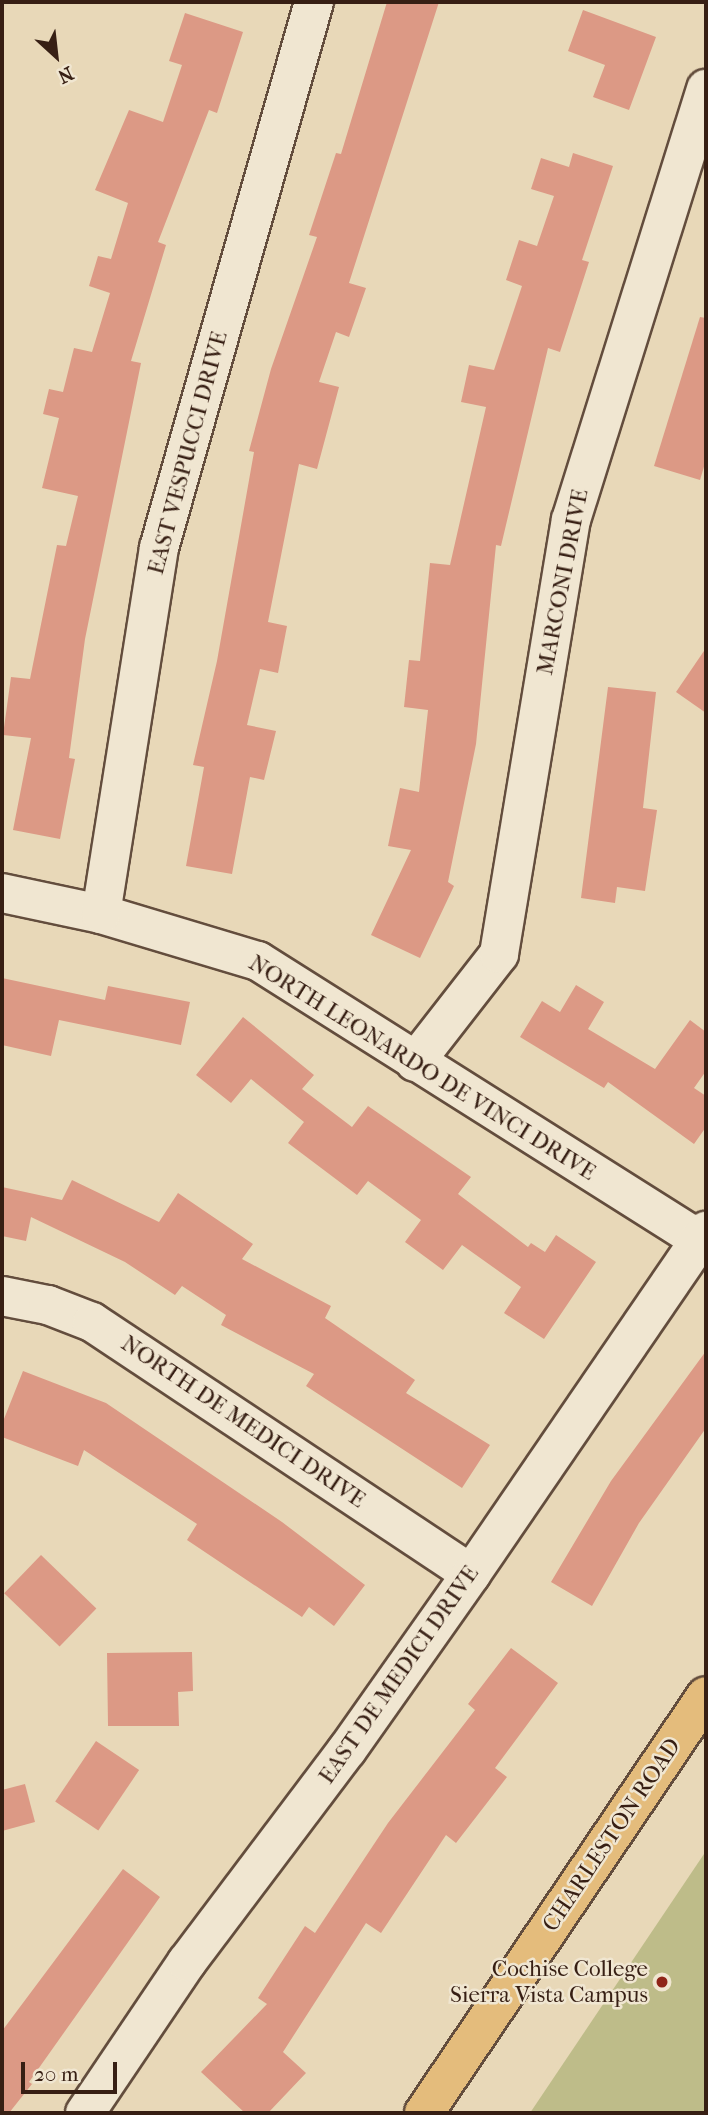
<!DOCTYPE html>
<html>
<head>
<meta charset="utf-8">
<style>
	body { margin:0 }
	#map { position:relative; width:708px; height:2115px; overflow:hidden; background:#e8d8b8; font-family:"IM FELL French Canon",serif }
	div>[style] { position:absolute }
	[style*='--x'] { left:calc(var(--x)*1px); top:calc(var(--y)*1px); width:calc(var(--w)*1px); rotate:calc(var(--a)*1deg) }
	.green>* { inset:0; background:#bebc89 }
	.building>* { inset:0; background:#dc9985; transform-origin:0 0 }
	.roads { filter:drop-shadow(2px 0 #634d3d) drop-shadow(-2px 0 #634d3d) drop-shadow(0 2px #634d3d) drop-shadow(0 -2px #634d3d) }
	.minor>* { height:38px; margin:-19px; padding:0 19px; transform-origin:19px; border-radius:19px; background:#f0e6d1 }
	.major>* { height:38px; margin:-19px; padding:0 19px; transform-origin:19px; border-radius:19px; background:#e4bc7c }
	.dots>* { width:19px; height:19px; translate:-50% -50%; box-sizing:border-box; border:4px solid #f0e6d1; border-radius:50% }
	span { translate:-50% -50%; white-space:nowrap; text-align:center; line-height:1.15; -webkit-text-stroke:5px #f0e6d1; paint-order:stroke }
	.street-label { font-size:23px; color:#371f14 }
	.poi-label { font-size:23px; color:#371f14 }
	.right { translate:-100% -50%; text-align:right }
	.frame { position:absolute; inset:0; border:4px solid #371f14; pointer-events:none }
	.north { position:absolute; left:21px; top:21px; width:70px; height:70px; -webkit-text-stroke:5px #f0e6d1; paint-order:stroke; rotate:153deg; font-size:19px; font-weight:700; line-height:28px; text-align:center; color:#371f14 }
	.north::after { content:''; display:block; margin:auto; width:24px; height:32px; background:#371f14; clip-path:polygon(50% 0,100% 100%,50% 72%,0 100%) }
	.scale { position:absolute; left:21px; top:2062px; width:96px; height:32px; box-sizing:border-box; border:4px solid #371f14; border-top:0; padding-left:9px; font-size:21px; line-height:24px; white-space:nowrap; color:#371f14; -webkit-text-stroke:5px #f0e6d1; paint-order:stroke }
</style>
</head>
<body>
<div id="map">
	<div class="green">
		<i style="clip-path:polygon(706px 1851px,706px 2113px,530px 2113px)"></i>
	</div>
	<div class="building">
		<i style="clip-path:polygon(387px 2px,439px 2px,349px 283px,366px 288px,349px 337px,336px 332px,319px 382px,339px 387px,317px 469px,299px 464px,268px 622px,287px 626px,278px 673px,260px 669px,247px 725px,276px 731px,264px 780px,250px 777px,232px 874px,186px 866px,204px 767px,193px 765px,217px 661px,254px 452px,249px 451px,271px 369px,317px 237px,309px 235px,336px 153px,341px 154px)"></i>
		<i style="clip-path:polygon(583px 10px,656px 37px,629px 110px,593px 97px,605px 65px,568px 51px)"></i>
		<i style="clip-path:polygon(185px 13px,243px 32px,217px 113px,209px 110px,158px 242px,166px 245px,131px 361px,141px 363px,85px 639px,69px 758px,75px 759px,60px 839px,13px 830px,31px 738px,3px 735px,11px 677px,30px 679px,57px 545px,66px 546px,78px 496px,42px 488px,59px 418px,43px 414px,49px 389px,63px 392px,74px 348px,92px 352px,110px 293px,89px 286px,98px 256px,111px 259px,128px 203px,95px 190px,129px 110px,163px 122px,182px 65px,169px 61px)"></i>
		<i style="clip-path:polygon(573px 153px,613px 166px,582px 260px,589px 262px,560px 352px,548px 348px,501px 546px,496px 545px,476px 744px,448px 882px,454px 886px,420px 958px,371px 935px,411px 850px,388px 846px,400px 788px,419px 792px,428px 710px,404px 707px,409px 660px,420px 661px,430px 563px,450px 565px,486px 407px,461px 402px,469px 365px,494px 370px,522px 286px,506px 280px,519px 240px,537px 246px,554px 196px,531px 189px,541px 158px,569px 167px)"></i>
		<i style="clip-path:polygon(700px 317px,706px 318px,706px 460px,700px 480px,654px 466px)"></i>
		<i style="clip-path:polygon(706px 648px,706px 713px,676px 692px)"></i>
		<i style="clip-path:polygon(608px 687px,656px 692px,643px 808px,657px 810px,645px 891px,617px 887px,615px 903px,581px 898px)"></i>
		<i style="clip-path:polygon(2px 978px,105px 1000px,108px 986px,190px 1002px,181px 1045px,59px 1020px,51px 1056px,2px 1045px)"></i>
		<i style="clip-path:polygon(576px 985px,604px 1002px,588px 1029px,655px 1069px,690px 1020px,706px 1032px,706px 1071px,694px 1088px,706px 1096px,706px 1127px,694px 1144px,608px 1082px,604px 1088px,520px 1037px,542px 1001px,560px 1012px)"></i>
		<i style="clip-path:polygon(243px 1017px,314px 1075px,302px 1089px,352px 1127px,368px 1106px,471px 1177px,458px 1194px,528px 1247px,531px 1243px,545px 1252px,556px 1235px,596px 1262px,544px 1339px,504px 1313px,521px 1287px,462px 1245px,443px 1270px,405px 1242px,421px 1220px,368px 1181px,357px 1195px,288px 1143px,304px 1122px,251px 1079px,231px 1103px,196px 1075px)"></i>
		<i style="clip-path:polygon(72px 1180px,159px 1222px,178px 1193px,253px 1244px,242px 1259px,331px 1306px,325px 1318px,415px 1380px,406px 1393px,490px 1445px,462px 1488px,306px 1386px,314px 1374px,221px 1325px,226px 1315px,182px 1286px,175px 1295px,125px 1262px,31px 1217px,26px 1241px,2px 1236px,2px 1187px,62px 1200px)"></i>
		<i style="clip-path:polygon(706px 1351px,706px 1428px,639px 1523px,592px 1606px,551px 1582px,611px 1481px)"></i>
		<i style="clip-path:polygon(23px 1371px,106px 1403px,282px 1522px,365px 1585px,334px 1626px,309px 1607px,302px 1617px,187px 1540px,197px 1524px,84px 1450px,78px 1466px,2px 1437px,2px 1424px)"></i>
		<i style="left:41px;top:1555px;width:77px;height:53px;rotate:44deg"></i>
		<i style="clip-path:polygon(511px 1648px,558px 1683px,495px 1768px,507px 1777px,456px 1843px,446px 1835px,381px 1933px,366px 1923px,283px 2052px,306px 2073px,268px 2113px,245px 2113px,201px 2072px,267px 2004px,258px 1998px,305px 1926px,315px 1933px,388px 1823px,475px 1710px,468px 1704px)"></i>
		<i style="clip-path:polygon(192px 1652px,193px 1691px,178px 1692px,179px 1726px,108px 1726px,107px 1653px)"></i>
		<i style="left:96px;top:1741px;width:52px;height:73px;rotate:34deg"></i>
		<i style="clip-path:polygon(25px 1784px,35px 1822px,2px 1831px,2px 1790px)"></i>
		<i style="clip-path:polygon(123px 1869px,160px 1897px,29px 2082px,32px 2084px,9px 2113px,2px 2113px,2px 2031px)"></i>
	</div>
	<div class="roads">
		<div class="minor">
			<i style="--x:2;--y:893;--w:101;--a:12"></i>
			<i style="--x:101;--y:914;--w:164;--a:16.7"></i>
			<i style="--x:258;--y:961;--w:530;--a:32.28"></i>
			<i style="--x:101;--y:914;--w:371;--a:-81"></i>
			<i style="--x:159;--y:548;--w:568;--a:-74.15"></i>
			<i style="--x:415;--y:1062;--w:137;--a:-52.1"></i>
			<i style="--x:499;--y:954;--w:440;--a:-80.6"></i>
			<i style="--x:571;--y:520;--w:452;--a:-72.6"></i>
			<i style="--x:2;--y:1296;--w:47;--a:11.1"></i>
			<i style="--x:48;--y:1305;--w:47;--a:21.1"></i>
			<i style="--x:92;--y:1322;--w:455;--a:33.6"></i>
			<i style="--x:85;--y:2113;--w:182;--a:-56"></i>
			<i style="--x:187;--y:1962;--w:266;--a:-53"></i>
			<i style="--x:347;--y:1750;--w:215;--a:-54.8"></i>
			<i style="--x:471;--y:1574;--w:416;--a:-55.6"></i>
		</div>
		<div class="major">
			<i style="--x:424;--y:2113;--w:503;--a:-55.93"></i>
		</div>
	</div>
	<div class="dots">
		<i style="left:662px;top:1982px;background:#8f2418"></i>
	</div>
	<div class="street-label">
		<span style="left:188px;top:453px;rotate:-75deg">EAST VESPUCCI DRIVE</span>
		<span style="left:563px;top:582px;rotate:-79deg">MARCONI DRIVE</span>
		<span style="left:422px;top:1068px;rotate:32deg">NORTH LEONARDO DE VINCI DRIVE</span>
		<span style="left:243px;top:1422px;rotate:34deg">NORTH DE MEDICI DRIVE</span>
		<span style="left:399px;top:1675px;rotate:-55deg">EAST DE MEDICI DRIVE</span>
		<span style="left:612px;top:1835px;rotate:-56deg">CHARLESTON ROAD</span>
	</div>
	<div class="poi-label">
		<span class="right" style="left:648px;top:1982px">Cochise College<br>Sierra Vista Campus</span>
	</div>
	<div class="frame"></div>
	<div class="north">N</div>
	<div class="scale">20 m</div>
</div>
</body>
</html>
